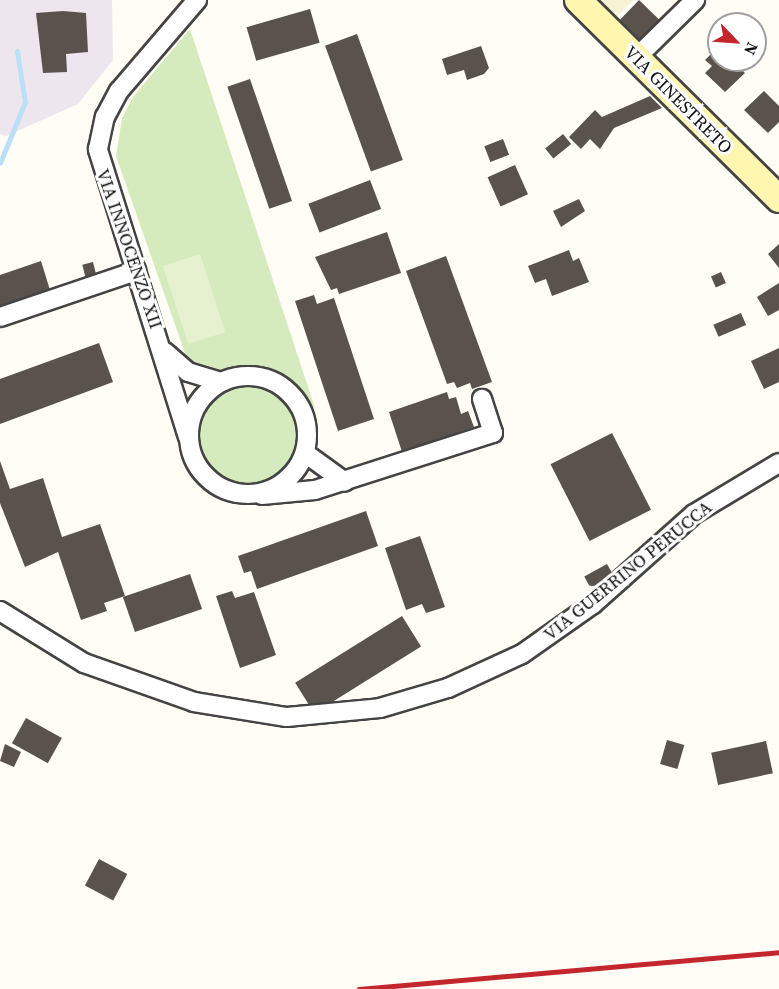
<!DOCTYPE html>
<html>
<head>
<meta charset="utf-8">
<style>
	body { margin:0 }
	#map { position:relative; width:779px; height:989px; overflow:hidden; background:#fffdf5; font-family:"Source Serif 4",serif }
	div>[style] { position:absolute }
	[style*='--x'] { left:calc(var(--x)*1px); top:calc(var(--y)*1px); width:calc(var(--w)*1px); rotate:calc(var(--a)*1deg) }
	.industrial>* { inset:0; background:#eee6ef }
	.farmland>* { inset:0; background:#f6f3d4 }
	.green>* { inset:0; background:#d5ebbd }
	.round { border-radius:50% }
	.pitch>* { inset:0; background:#e6f2cf; transform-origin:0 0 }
	.stream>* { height:4.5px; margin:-2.25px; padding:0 2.25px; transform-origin:2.25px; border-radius:2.25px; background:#b9e0f7 }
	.building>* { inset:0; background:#5a524d; transform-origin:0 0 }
	.roads { filter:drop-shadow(2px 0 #444) drop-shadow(-2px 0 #444) drop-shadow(0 2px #444) drop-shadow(0 -2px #444) }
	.street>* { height:18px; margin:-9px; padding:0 9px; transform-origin:9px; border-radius:9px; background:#fff }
	.street>.ring { margin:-9px; padding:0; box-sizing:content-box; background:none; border:18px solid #fff; border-radius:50% }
	.secondary>* { height:26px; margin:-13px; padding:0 13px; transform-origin:13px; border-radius:13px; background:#fff6b0 }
	.rail>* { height:4.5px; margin:-2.25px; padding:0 2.25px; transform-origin:2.25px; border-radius:2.25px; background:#c4262e }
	span { translate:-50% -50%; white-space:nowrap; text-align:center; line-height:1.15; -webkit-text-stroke:6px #fff; paint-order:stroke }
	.street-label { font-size:18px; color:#111 }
	.north { position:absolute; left:707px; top:12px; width:60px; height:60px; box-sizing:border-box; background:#fff; border:2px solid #a0a0a0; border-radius:50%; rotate:115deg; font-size:16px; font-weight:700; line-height:24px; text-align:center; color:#111 }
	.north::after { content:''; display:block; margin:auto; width:21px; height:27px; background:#c4262e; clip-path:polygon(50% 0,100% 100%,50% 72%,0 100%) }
</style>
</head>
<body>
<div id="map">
	<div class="industrial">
		<i style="clip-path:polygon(0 0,112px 0,113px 60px,78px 104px,6px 136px,0 134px)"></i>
	</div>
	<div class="farmland">
		<i style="clip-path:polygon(596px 0,633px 0,614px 19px)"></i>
	</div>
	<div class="green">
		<i style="clip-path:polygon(190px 29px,315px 408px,273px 372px,247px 367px,220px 375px,195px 367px,186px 356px,116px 156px,122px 118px,133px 97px)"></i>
		<i class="round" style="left:196px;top:383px;width:104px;height:104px"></i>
	</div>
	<div class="pitch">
		<i style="left:200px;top:254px;width:82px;height:39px;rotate:72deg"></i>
	</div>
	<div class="stream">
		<i style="--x:0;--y:163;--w:66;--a:-67.7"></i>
		<i style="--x:25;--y:102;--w:51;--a:-99.1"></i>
	</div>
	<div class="building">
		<i style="left:639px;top:0;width:29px;height:28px;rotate:44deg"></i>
		<i style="left:310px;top:9px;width:35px;height:66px;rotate:74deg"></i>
		<i style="clip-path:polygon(63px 11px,86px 13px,88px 52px,66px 54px,67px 72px,43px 73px,36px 13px)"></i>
		<i style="left:357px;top:34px;width:134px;height:34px;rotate:70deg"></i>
		<i style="clip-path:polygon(481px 46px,489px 68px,484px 74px,467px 80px,464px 70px,447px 75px,442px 59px)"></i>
		<i style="clip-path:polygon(719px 46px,719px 60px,732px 60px,745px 73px,725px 92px,705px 73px,712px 66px,705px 60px)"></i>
		<i style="left:250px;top:79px;width:129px;height:24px;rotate:71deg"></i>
		<i style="clip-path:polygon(764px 91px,779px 106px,779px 122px,768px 133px,744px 110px)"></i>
		<i style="clip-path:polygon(650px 96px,662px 108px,614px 128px,600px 149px,590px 139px,581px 149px,569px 137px,595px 110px,602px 117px)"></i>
		<i style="left:563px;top:134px;width:13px;height:23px;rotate:51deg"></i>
		<i style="left:503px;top:139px;width:17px;height:20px;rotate:69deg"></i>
		<i style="left:515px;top:165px;width:32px;height:30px;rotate:66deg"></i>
		<i style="left:370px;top:180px;width:31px;height:66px;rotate:69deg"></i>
		<i style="clip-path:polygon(579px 199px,585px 211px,561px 227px,553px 211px)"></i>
		<i style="clip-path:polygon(387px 232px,401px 273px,339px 294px,337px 288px,331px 290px,315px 257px)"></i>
		<i style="clip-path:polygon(779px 244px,779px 268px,768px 254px)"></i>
		<i style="clip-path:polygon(569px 250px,573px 261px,579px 258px,589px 282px,552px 296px,546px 279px,535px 283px,528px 266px)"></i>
		<i style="clip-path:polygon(446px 256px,492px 382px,472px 389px,470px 383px,457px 388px,454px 382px,447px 384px,406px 271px)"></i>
		<i style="clip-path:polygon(41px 261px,50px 290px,0 306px,0 275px)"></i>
		<i style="left:93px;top:262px;width:12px;height:11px;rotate:76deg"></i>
		<i style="left:721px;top:272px;width:12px;height:11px;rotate:66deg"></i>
		<i style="clip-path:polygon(779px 283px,779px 310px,768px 316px,757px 297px)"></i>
		<i style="clip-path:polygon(314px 295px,317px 304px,334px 298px,374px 419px,338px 431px,295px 301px)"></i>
		<i style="left:741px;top:313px;width:13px;height:30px;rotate:67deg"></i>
		<i style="clip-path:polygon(99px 343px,113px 382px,0 424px,0 379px)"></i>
		<i style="clip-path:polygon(779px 348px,779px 382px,764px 389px,751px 361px)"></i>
		<i style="clip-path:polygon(447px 392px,449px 399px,456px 397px,461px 414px,468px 411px,474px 427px,402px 452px,389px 412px)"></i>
		<i style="left:612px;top:433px;width:86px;height:69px;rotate:63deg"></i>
		<i style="clip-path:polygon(0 461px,10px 489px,43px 478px,62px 537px,100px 524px,125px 596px,104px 603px,107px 611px,81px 620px,58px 552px,25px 567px,0 503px)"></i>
		<i style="clip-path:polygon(366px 511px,378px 546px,257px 589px,251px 571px,244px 573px,238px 556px)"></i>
		<i style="clip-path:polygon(420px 536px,445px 607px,426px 613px,422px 604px,406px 610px,385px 548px)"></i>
		<i style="left:607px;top:564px;width:13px;height:26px;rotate:61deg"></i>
		<i style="left:190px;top:574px;width:37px;height:71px;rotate:71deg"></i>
		<i style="clip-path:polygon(232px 591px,235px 598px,254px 592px,276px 655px,240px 668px,216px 596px)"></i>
		<i style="left:402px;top:616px;width:36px;height:126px;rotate:58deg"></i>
		<i style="left:26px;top:718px;width:41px;height:29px;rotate:29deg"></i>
		<i style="left:667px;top:740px;width:18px;height:25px;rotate:16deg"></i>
		<i style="left:766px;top:741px;width:33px;height:56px;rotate:78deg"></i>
		<i style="clip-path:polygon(5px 744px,21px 752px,14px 767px,0 761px)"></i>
		<i style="left:99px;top:859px;width:32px;height:30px;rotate:28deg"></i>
	</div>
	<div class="roads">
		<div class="street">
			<i style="--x:636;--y:58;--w:83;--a:-44.5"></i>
			<i style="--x:0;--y:317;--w:144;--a:-18.7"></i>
			<i style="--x:165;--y:352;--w:30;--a:41"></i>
			<i style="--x:188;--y:372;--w:34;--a:17"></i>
			<i class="ring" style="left:189px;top:376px;width:100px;height:100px"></i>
			<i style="--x:188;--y:437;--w:302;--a:-107.4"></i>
			<i style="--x:98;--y:149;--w:33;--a:-78"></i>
			<i style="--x:105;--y:117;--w:30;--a:-62"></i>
			<i style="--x:119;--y:91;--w:120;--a:-49.4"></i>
			<i style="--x:305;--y:453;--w:49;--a:35.9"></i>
			<i style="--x:262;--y:495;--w:53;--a:-5.4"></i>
			<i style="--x:315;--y:490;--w:187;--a:-17.8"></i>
			<i style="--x:493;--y:433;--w:36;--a:-108"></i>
			<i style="--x:0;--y:611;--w:99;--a:31.8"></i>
			<i style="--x:84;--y:663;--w:117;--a:19.5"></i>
			<i style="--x:194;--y:702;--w:94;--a:9.2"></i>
			<i style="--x:287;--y:717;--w:93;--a:-5.5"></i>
			<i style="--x:380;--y:708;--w:71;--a:-16.4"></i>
			<i style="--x:448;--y:688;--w:81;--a:-24.7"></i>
			<i style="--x:522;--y:654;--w:87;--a:-35.2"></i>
			<i style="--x:593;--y:604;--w:135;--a:-41.7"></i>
			<i style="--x:694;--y:514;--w:99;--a:-31"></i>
		</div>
		<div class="secondary">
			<i style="--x:578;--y:0;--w:283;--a:44.7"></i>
		</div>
	</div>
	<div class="rail">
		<i style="--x:359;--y:989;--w:422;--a:-5"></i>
	</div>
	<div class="street-label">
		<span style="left:678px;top:100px;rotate:45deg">VIA GINESTRETO</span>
		<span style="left:129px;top:249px;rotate:71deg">VIA INNOCENZO XII</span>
		<span style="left:628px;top:571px;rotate:-39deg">VIA GUERRINO PERUCCA</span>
	</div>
	<div class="north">N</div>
</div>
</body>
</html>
